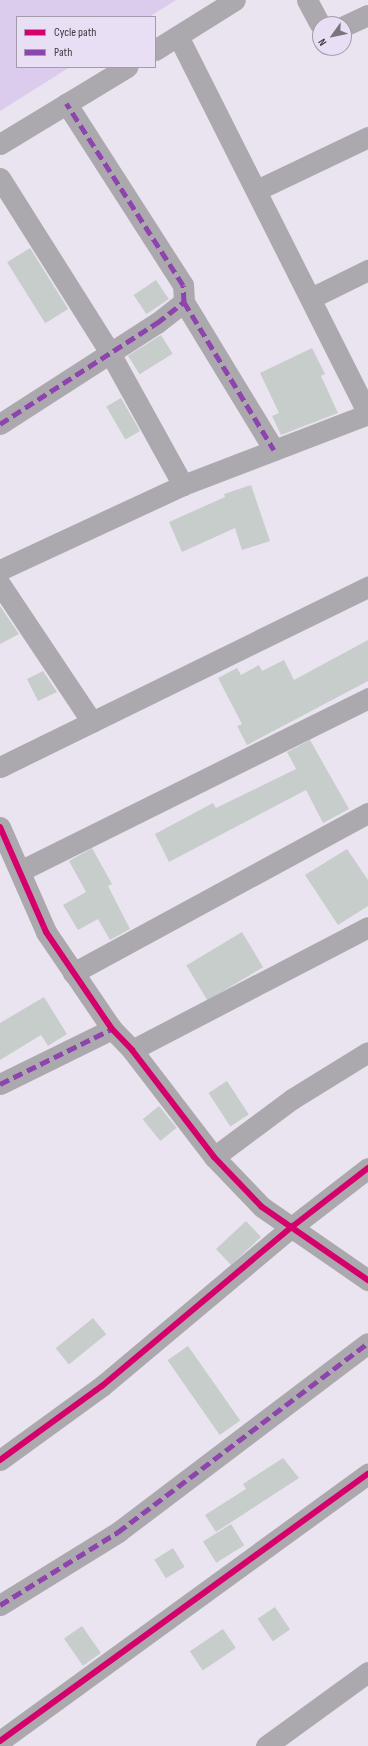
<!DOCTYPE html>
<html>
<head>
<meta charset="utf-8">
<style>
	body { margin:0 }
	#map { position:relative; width:368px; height:1746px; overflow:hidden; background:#eae4f0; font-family:"Sofia Sans Condensed",sans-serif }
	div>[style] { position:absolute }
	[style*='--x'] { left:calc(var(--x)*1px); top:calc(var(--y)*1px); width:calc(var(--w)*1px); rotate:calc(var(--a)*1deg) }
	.green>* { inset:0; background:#dbcbec }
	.building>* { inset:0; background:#c7cdca; transform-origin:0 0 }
	.street>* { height:21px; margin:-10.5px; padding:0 10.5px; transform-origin:10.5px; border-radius:10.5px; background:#aca9ae }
	.quiet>* { height:5px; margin-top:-2.5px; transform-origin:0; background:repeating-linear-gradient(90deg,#8e44ad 0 10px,transparent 0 15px) }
	.cycleway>* { height:6px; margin:-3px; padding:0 3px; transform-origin:3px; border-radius:3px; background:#d6006c }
	span { translate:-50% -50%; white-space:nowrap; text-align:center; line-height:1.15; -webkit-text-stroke:3px #e9dff5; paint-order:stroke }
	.legend { position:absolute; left:16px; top:16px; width:140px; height:52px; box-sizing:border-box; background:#e9dff5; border:1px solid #a49cad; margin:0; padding:5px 7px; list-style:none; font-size:12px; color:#3c3740 }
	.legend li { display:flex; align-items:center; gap:8px; height:20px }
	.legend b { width:20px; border:1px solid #a49cad }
	.north { position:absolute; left:312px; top:16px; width:40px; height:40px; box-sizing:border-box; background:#e9dff5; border:1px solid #a49cad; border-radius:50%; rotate:237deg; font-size:11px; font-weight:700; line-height:16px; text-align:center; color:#3c3740 }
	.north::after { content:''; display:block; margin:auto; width:14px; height:18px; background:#79747e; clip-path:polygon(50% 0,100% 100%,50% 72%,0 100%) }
</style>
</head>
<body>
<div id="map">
	<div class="green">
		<i style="clip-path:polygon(0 0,176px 0,149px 17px,17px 17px,17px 67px,70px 67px,0 111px)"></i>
	</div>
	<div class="building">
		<i style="left:30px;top:248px;width:72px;height:27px;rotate:58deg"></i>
		<i style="left:156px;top:280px;width:23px;height:27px;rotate:56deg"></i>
		<i style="left:161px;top:335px;width:22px;height:39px;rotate:58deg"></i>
		<i style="clip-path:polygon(312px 348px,325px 374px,321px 376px,338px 413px,281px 435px,272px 416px,279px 413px,260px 373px)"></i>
		<i style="left:121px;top:398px;width:38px;height:17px;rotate:60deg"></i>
		<i style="clip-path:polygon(251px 485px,270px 541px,242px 550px,235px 528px,182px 552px,169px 522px,225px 497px,224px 494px)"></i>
		<i style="clip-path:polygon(0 606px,19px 634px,0 644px)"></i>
		<i style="clip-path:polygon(368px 640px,368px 681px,247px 745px,237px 726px,242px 724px,218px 678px,237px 668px,241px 675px,259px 665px,262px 671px,284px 660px,294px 680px)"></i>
		<i style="clip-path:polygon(43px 671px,57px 692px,38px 701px,27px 679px)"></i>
		<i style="clip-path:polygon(310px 740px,349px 809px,323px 823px,306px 790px,169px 862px,155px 834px,213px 803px,216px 808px,296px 769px,287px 752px)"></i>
		<i style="clip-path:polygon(92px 848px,112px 884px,108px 886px,130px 929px,110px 940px,98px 919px,78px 930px,63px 905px,86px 892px,69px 861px)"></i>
		<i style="clip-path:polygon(347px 849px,368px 880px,368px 906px,338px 925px,305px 875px)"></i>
		<i style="left:242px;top:932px;width:41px;height:65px;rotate:59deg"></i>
		<i style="clip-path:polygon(44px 997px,67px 1034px,48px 1046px,41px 1035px,0 1060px,0 1023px)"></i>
		<i style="left:227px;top:1081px;width:40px;height:22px;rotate:57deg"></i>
		<i style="left:159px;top:1106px;width:28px;height:21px;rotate:51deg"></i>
		<i style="left:246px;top:1221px;width:22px;height:41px;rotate:47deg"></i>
		<i style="left:93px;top:1318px;width:21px;height:48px;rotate:51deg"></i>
		<i style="left:188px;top:1346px;width:91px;height:25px;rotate:55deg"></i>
		<i style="clip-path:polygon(283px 1458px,299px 1478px,216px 1532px,205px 1515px,246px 1489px,243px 1484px)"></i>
		<i style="left:231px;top:1524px;width:25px;height:33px;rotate:58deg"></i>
		<i style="left:173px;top:1548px;width:22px;height:22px;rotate:58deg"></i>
		<i style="left:275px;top:1607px;width:27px;height:21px;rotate:56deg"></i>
		<i style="left:82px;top:1626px;width:33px;height:22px;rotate:55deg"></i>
		<i style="left:223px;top:1629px;width:23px;height:40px;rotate:56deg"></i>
	</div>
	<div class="street">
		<i style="--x:307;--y:0;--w:27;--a:62"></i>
		<i style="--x:344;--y:26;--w:26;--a:-25"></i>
		<i style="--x:178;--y:36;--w:422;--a:63.3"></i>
		<i style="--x:155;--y:50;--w:94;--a:-32"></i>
		<i style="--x:0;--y:144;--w:149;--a:-31.2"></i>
		<i style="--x:0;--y:178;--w:207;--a:57.8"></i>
		<i style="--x:110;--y:353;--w:151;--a:61.1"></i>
		<i style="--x:257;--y:190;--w:123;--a:-25.5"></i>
		<i style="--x:311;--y:298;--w:64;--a:-26.2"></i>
		<i style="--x:184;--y:302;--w:173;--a:58.7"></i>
		<i style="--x:0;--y:424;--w:187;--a:-32.8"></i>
		<i style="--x:157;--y:323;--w:34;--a:-38"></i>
		<i style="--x:184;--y:302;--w:17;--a:-93"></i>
		<i style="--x:183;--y:285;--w:216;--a:-122.7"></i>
		<i style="--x:0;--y:570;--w:202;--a:-24.9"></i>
		<i style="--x:183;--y:485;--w:198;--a:-21"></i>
		<i style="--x:0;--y:584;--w:166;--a:56.3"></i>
		<i style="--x:0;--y:767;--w:410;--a:-26.1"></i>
		<i style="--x:0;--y:827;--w:115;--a:66.3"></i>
		<i style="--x:46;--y:932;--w:117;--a:55.8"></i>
		<i style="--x:112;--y:1029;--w:29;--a:46"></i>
		<i style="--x:132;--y:1050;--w:135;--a:52.5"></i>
		<i style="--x:214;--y:1157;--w:69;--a:46.2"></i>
		<i style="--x:262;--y:1207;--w:129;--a:34.6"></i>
		<i style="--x:20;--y:871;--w:389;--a:-26.4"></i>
		<i style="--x:73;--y:973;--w:336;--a:-28.5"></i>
		<i style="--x:132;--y:1050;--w:266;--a:-27.5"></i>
		<i style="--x:0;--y:1084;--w:125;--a:-26.2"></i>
		<i style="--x:214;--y:1157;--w:97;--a:-36.6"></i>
		<i style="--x:292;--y:1099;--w:89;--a:-31.7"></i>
		<i style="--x:0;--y:1460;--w:126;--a:-36"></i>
		<i style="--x:102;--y:1386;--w:249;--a:-40"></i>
		<i style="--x:293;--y:1226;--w:95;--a:-37.7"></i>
		<i style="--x:0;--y:1605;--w:139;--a:-31.7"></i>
		<i style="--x:118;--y:1532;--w:313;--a:-37.1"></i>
		<i style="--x:0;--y:1741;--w:455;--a:-36"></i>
		<i style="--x:266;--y:1746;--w:126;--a:-36"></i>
	</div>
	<div class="quiet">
		<i style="--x:184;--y:302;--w:173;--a:58.7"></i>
		<i style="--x:0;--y:424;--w:187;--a:-32.8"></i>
		<i style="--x:157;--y:323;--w:34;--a:-38"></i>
		<i style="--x:184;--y:302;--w:17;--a:-93"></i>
		<i style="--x:183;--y:285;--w:216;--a:-122.7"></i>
		<i style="--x:0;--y:1084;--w:125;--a:-26.2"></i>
		<i style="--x:0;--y:1605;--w:139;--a:-31.7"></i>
		<i style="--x:118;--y:1532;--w:313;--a:-37.1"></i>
	</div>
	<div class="cycleway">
		<i style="--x:0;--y:827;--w:115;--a:66.3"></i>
		<i style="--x:46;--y:932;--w:117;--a:55.8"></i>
		<i style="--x:112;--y:1029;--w:29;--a:46"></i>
		<i style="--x:132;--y:1050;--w:135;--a:52.5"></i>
		<i style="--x:214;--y:1157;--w:69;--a:46.2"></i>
		<i style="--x:262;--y:1207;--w:129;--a:34.6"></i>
		<i style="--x:0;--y:1460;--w:126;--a:-36"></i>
		<i style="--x:102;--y:1386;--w:249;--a:-40"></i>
		<i style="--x:293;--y:1226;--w:95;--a:-37.7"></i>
		<i style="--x:0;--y:1741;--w:455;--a:-36"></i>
	</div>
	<ul class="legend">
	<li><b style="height:5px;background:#d6006c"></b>Cycle path</li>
	<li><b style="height:5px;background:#8e44ad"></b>Path</li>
	</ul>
	<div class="north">N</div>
</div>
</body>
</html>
